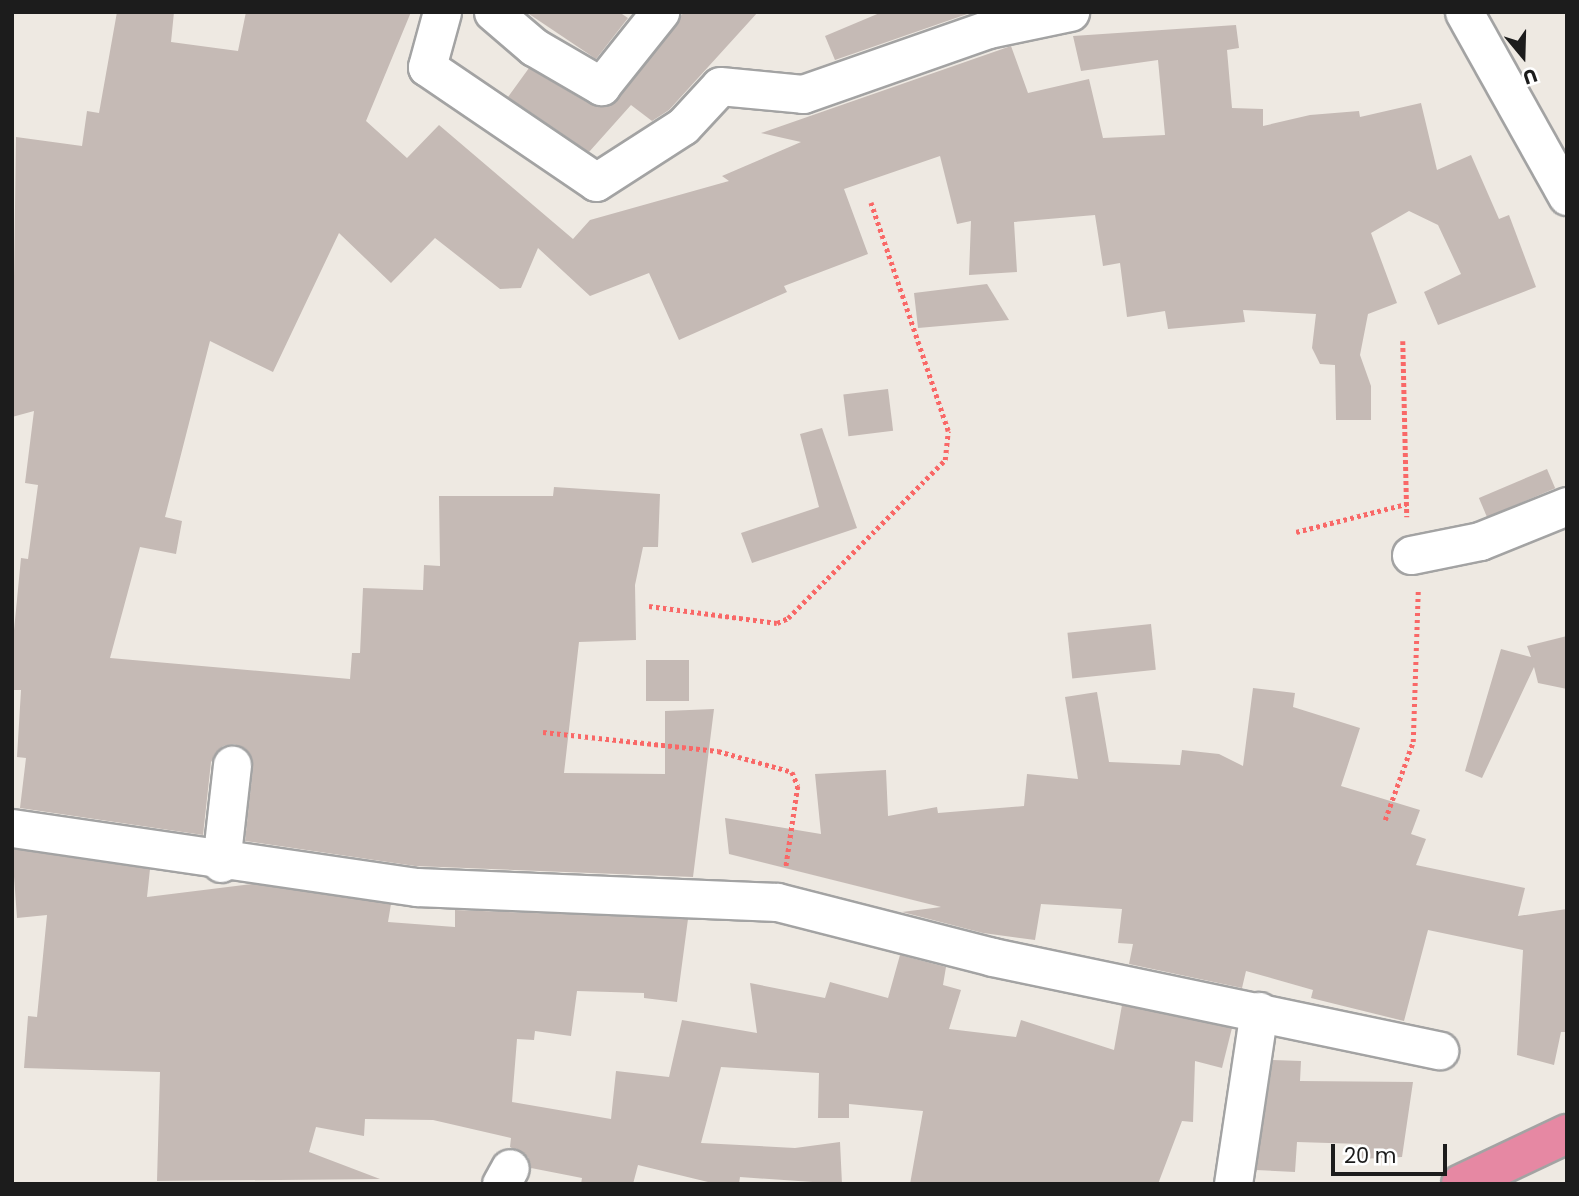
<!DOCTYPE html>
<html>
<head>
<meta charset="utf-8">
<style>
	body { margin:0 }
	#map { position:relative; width:1579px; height:1196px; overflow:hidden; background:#eee9e2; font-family:Poppins,sans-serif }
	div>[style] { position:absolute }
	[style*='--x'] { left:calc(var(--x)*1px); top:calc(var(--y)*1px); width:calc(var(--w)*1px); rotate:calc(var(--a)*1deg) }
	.building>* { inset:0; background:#c5bab5; transform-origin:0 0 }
	.path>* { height:4.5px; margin-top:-2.25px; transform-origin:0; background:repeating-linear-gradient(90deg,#f96867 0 3.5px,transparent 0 7px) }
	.roads { filter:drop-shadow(2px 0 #a3a3a3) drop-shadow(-2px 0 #a3a3a3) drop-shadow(0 2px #a3a3a3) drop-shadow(0 -2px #a3a3a3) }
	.street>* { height:37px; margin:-18.5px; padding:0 18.5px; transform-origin:18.5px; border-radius:18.5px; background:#fff }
	.highway>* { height:38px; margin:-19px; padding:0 19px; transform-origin:19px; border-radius:19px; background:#e688a3 }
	span { translate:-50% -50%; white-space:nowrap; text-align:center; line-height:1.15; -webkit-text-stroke:6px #fff; paint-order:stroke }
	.frame { position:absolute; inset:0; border:14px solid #1c1c1c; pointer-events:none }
	.north { position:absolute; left:1488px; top:21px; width:70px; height:70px; -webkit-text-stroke:5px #fff; paint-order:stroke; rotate:161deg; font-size:19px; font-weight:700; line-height:28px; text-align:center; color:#1c1c1c }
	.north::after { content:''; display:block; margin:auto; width:24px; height:32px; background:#1c1c1c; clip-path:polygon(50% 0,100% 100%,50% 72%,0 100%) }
	.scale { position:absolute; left:1331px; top:1144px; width:116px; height:32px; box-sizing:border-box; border:4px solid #1c1c1c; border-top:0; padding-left:9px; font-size:21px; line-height:24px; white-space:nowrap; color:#1c1c1c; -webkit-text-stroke:5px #fff; paint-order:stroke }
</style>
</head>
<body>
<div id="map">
	<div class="building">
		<i style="clip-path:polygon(117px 12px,174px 12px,171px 42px,238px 51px,246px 12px,411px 12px,366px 121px,407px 158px,439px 125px,573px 239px,590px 220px,729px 181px,722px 176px,801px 142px,761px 133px,1011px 46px,1028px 93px,1089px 79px,1103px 138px,1165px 135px,1158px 60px,1081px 71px,1073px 36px,1236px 25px,1239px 48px,1227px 50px,1232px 108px,1263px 109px,1263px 126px,1310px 115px,1359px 111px,1360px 117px,1421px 103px,1437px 170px,1471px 155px,1499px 219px,1509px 215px,1536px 287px,1438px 325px,1424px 292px,1461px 274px,1438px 225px,1409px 211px,1371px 233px,1397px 303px,1368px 314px,1360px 355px,1371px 386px,1371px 420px,1336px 420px,1335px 365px,1320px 364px,1312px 348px,1316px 314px,1243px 310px,1245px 322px,1168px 329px,1165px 311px,1127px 317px,1120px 263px,1103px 266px,1095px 215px,1014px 222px,1017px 272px,969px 275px,971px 221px,957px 224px,940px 156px,844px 189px,868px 254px,784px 286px,787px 292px,679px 340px,649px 273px,590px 296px,538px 248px,521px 288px,500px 289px,435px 238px,391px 283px,339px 233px,273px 372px,210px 341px,165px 517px,182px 521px,176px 554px,140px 547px,110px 658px,350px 679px,352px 653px,360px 653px,363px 588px,423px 590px,424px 565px,440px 566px,439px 496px,553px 496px,554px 487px,660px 494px,658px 547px,643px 547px,635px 585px,636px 640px,579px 642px,564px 773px,665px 774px,665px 711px,714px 709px,693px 877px,415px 866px,245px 841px,253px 767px,245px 749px,234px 744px,223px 746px,211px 762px,203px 835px,20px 808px,26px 758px,17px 757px,21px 690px,12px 690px,12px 651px,21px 558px,28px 559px,38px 485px,25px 483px,34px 411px,12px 417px,16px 137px,82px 146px,87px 111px,99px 113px)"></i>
		<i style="clip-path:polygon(526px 12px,619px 12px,628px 18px,596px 59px)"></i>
		<i style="clip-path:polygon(684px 12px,758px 12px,669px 110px,652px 121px,631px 105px,589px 152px,508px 97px,529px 68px,590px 104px,610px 105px)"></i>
		<i style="clip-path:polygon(882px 12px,973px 12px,835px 60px,825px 36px)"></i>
		<i style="clip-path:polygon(987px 284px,1009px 320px,918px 328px,914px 293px)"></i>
		<i style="left:888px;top:389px;width:42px;height:45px;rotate:83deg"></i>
		<i style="clip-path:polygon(822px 428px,857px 528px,752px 563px,741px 533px,819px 507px,800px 434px)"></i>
		<i style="left:1547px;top:469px;width:21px;height:74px;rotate:67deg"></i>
		<i style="left:1151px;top:624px;width:46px;height:84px;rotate:84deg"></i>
		<i style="clip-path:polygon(1567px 636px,1567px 689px,1538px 683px,1534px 667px,1482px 778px,1465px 771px,1501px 649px,1531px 657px,1527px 646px)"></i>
		<i style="left:646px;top:660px;width:43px;height:41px"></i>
		<i style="clip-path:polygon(1253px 688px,1295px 693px,1293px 707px,1360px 728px,1341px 786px,1420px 810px,1411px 834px,1426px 839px,1416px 865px,1525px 888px,1518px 916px,1567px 909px,1567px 1032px,1561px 1032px,1554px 1065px,1517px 1055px,1523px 950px,1428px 930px,1404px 1021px,1311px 998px,1313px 990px,1246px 971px,1242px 988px,1129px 964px,1133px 944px,1118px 943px,1122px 909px,1041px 904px,1035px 940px,983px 933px,902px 912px,941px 907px,729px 854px,725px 818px,821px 834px,815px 774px,886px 770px,888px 816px,937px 807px,938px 813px,1024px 806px,1027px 774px,1078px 779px,1065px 697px,1097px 692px,1109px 762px,1180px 765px,1182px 750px,1219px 754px,1243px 766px)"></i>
		<i style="clip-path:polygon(12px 849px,150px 869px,147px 897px,252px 884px,391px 904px,388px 922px,455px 927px,455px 910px,688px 919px,677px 1002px,644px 998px,644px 993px,577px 991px,571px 1036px,535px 1031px,534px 1040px,517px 1039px,512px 1102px,611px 1119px,616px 1071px,669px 1077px,682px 1020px,757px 1033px,750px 983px,825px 998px,830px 982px,888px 998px,900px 955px,946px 967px,943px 985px,961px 990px,949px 1029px,1016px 1037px,1021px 1020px,1114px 1050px,1122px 1005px,1232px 1028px,1222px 1068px,1195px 1061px,1193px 1122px,1182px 1121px,1158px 1184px,910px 1184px,923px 1111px,849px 1104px,849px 1118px,818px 1118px,819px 1073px,721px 1067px,701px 1143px,795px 1148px,840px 1142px,842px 1184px,740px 1177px,739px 1184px,708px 1182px,638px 1165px,633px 1184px,581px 1184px,582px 1178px,531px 1168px,528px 1157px,510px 1147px,511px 1138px,433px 1120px,365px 1119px,364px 1136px,316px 1127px,309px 1152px,380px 1179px,157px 1181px,160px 1072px,24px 1068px,28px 1016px,37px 1017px,47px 915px,17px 918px)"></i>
		<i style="clip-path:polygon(1273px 1060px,1301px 1061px,1300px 1081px,1413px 1082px,1402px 1157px,1360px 1159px,1361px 1144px,1297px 1142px,1295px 1172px,1256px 1170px)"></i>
	</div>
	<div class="path">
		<i style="--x:1403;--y:341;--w:176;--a:88.7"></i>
		<i style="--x:1296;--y:532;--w:114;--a:-14.3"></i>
		<i style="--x:649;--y:606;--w:129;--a:7.6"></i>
		<i style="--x:777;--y:623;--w:12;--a:-24"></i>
		<i style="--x:788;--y:618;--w:223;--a:-45.2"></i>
		<i style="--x:945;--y:460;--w:29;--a:-84"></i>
		<i style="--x:948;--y:431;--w:241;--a:-108.7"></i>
		<i style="--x:543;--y:732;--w:176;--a:6.2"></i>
		<i style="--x:718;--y:751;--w:77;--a:15.8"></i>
		<i style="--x:792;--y:772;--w:15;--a:67"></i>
		<i style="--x:798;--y:786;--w:82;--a:98.4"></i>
		<i style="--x:1385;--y:820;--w:83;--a:-70.3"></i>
		<i style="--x:1413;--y:742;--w:151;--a:-88.1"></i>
	</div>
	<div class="roads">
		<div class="street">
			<i style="--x:442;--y:12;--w:57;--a:105.3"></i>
			<i style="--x:427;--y:67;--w:204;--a:34.2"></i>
			<i style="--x:596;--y:182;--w:103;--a:-32.8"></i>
			<i style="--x:683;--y:126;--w:54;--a:-47.2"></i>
			<i style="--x:720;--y:86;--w:83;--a:5.5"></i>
			<i style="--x:803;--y:94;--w:197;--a:-19.3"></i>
			<i style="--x:989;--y:29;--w:83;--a:-11.9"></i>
			<i style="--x:493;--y:12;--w:54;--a:40.5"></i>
			<i style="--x:534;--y:47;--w:78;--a:30.2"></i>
			<i style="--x:601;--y:86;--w:95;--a:-51.4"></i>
			<i style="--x:1464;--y:12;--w:211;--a:60.8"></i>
			<i style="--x:1411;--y:555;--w:70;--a:-11.5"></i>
			<i style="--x:1480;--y:541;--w:94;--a:-21.9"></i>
			<i style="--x:12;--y:828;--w:409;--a:8.3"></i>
			<i style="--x:417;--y:887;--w:360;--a:2.4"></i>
			<i style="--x:777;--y:902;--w:222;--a:14.3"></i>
			<i style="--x:992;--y:957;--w:457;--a:11.8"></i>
			<i style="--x:221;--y:863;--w:99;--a:-83.6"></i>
			<i style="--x:501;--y:1184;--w:18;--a:-61"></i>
			<i style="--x:1233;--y:1184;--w:175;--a:-81.5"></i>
		</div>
		<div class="highway">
			<i style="--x:1461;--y:1184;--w:117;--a:-25.3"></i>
		</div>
	</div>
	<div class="frame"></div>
	<div class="north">U</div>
	<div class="scale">20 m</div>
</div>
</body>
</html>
